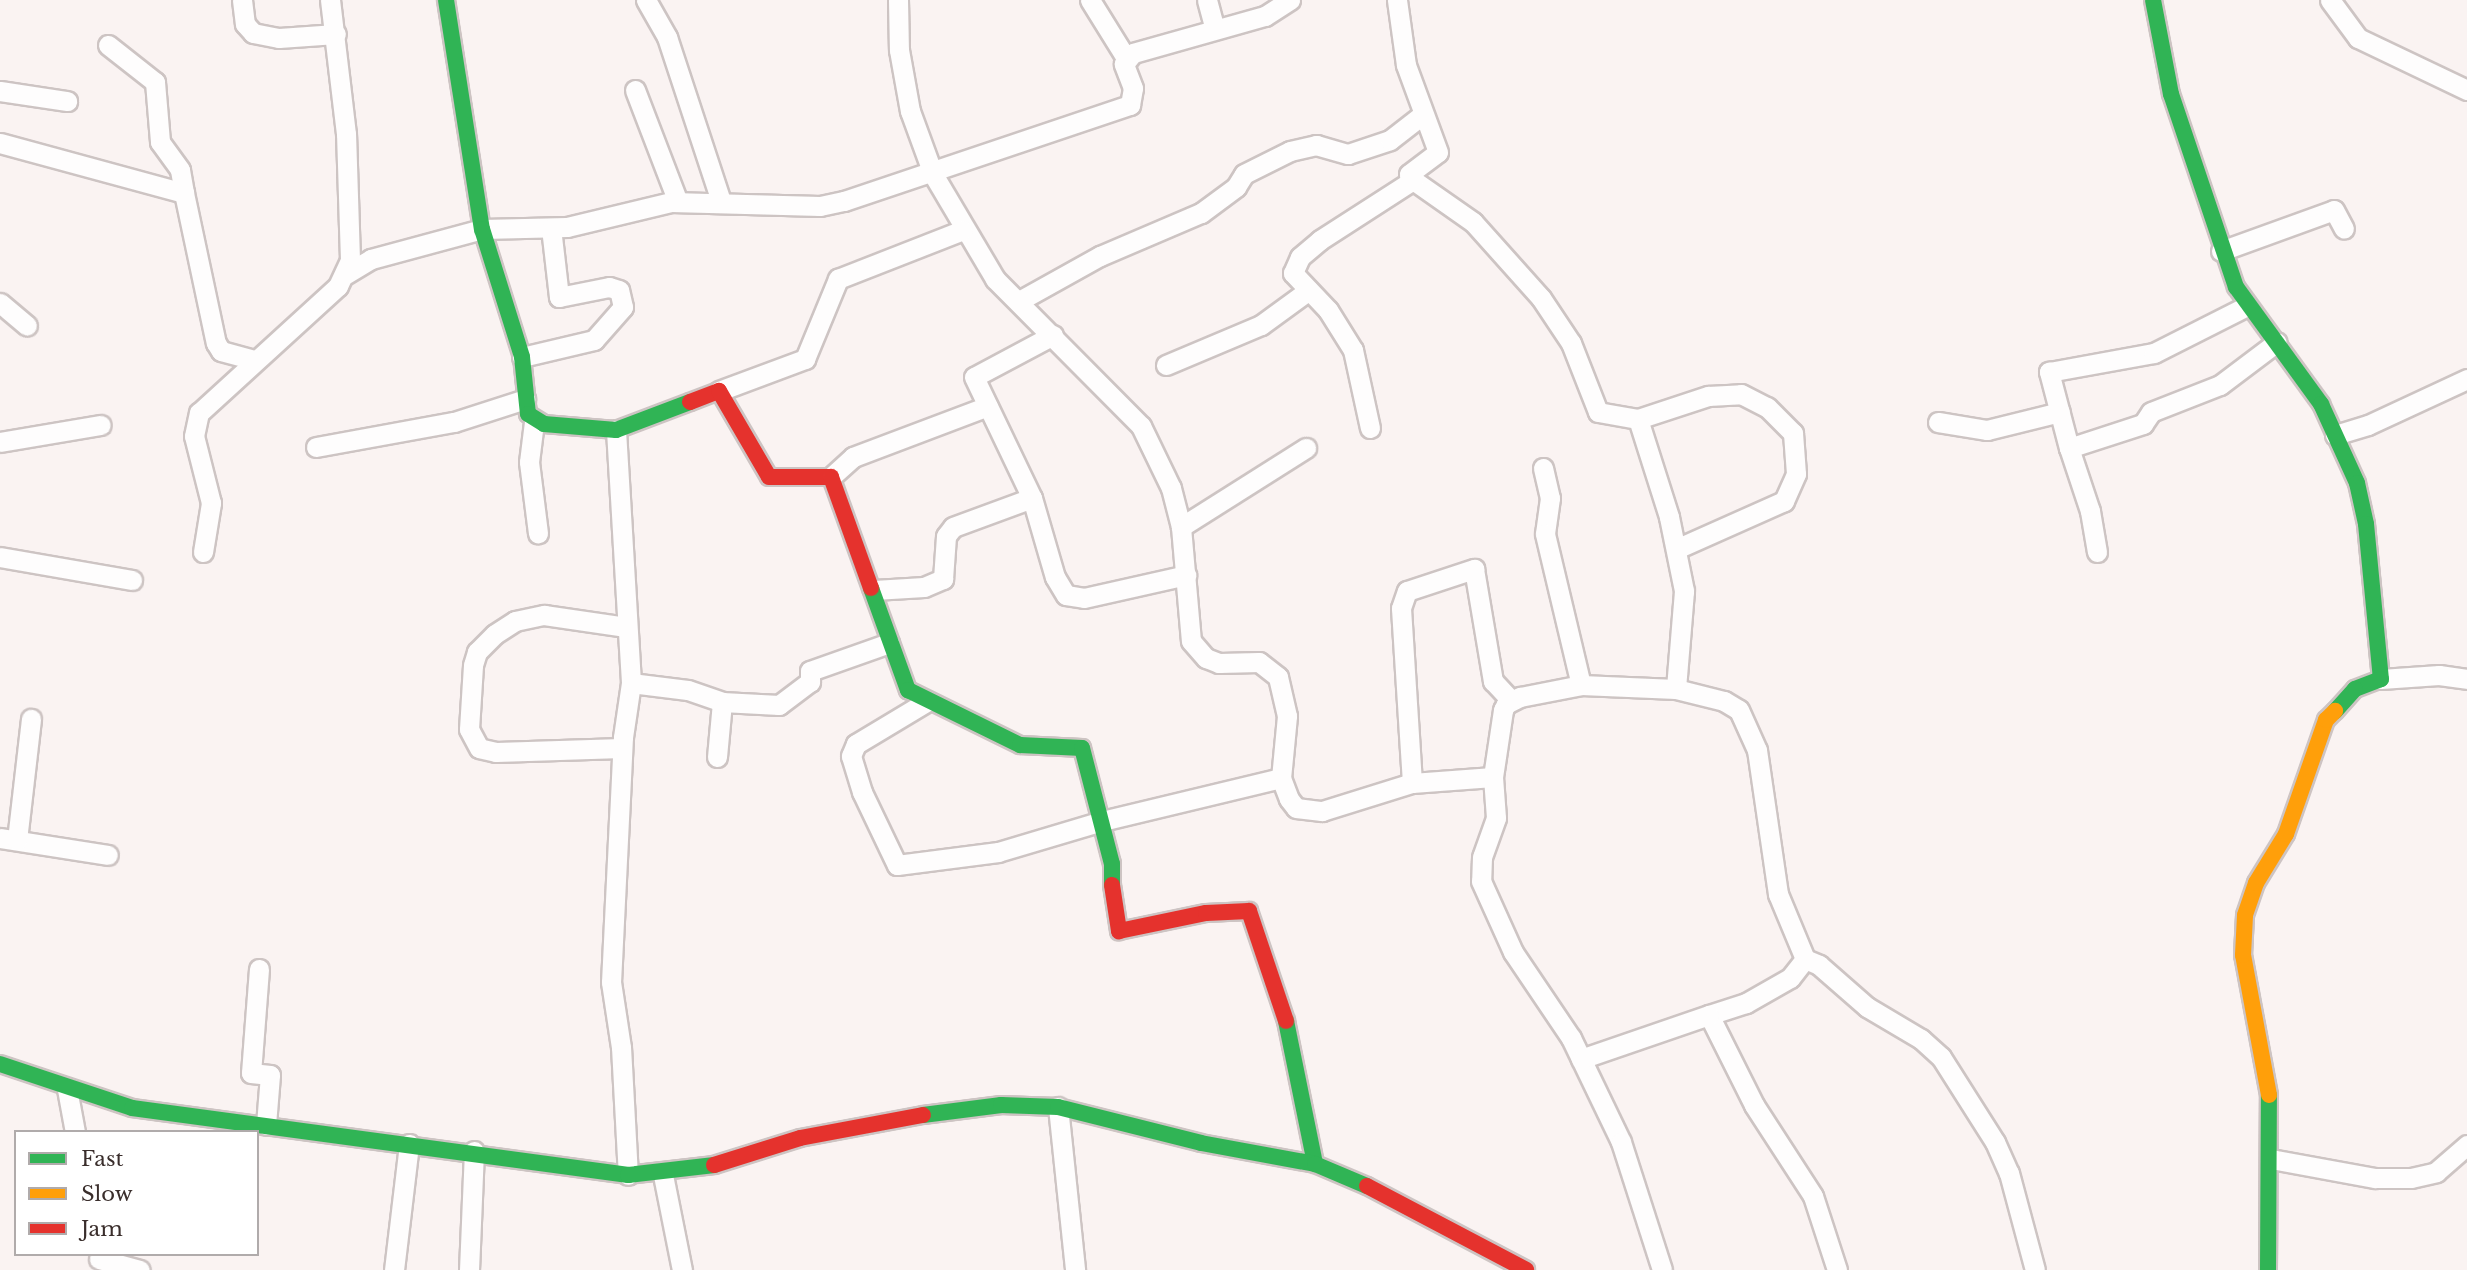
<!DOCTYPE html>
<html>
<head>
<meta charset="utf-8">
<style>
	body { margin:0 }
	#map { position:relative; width:2467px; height:1270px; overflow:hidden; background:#faf3f2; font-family:"Libre Baskerville",serif }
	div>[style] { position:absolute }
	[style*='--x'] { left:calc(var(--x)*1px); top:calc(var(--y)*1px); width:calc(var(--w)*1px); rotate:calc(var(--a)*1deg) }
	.roads { filter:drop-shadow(2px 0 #cdc4c3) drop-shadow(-2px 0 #cdc4c3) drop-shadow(0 2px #cdc4c3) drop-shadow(0 -2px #cdc4c3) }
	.street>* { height:19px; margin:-9.5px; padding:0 9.5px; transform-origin:9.5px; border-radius:9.5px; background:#fefdfd }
	.fast>* { height:16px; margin:-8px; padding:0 8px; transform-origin:8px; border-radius:8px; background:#30b455 }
	.slow>* { height:16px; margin:-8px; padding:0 8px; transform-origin:8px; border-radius:8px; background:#ff9f0a }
	.jam>* { height:16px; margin:-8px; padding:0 8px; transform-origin:8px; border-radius:8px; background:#e5322d }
	span { translate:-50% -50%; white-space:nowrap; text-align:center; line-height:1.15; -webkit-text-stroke:7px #fff; paint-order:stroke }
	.legend { position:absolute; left:14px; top:1130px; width:245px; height:126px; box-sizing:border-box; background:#fff; border:2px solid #b0abab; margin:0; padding:9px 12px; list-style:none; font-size:21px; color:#3a2e2c }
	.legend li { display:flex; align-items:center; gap:14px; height:35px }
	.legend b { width:35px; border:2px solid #b0abab }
</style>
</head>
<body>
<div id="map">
	<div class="roads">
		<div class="street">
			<i style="--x:242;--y:0;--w:24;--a:83"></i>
			<i style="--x:245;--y:24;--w:12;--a:48"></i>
			<i style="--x:253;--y:33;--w:26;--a:11"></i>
			<i style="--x:279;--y:38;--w:57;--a:-4"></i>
			<i style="--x:646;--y:0;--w:43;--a:60.4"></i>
			<i style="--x:667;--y:37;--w:173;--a:71.8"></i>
			<i style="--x:898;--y:0;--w:50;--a:88.9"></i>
			<i style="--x:899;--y:50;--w:62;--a:79.8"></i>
			<i style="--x:910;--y:111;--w:67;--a:69.9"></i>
			<i style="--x:933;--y:174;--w:122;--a:59.4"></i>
			<i style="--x:995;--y:279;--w:207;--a:45.2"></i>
			<i style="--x:1141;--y:426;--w:69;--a:64.2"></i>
			<i style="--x:1171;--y:488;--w:40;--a:75.6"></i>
			<i style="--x:1181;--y:527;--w:114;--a:85"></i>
			<i style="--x:1191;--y:641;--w:23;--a:49"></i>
			<i style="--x:1206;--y:658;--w:14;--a:21"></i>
			<i style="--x:1219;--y:663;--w:40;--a:-1.4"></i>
			<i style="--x:1259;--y:662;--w:24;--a:38"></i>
			<i style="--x:1278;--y:677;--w:40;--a:77"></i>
			<i style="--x:1287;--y:716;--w:62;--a:95.5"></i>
			<i style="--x:1281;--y:778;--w:22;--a:69"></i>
			<i style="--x:1289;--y:799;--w:11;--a:52"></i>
			<i style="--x:1296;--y:808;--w:26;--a:7"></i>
			<i style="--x:1322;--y:811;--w:94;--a:-17.3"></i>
			<i style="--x:1412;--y:783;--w:81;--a:-4.2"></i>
			<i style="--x:1493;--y:777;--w:41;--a:85.8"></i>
			<i style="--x:1496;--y:818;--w:41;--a:109.7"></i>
			<i style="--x:1482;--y:857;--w:24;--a:92"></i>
			<i style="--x:1481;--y:881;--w:78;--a:65.7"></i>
			<i style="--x:1513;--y:952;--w:104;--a:56"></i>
			<i style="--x:1571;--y:1038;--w:115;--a:64.3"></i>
			<i style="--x:1621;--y:1142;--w:134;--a:72.2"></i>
			<i style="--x:1090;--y:0;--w:68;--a:58.2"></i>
			<i style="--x:1207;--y:0;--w:30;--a:75"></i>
			<i style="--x:2330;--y:0;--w:47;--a:53.6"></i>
			<i style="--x:2358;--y:38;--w:121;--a:25.5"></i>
			<i style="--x:108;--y:45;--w:60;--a:38.2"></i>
			<i style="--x:155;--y:82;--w:60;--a:85.2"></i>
			<i style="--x:160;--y:142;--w:34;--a:54"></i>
			<i style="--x:180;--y:170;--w:23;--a:80"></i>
			<i style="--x:635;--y:90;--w:120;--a:69"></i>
			<i style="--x:0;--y:91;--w:68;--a:8.5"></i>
			<i style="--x:0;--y:143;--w:191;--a:15.2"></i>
			<i style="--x:184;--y:193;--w:153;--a:78"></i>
			<i style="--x:216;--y:343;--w:9;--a:58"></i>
			<i style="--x:221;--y:351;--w:35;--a:15"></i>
			<i style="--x:1413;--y:180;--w:73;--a:35"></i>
			<i style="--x:1473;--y:222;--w:102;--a:48.2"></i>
			<i style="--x:1541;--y:298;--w:54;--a:56.3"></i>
			<i style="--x:1571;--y:343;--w:74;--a:68.6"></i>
			<i style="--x:1598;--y:412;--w:41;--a:9.9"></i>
			<i style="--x:1638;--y:419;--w:74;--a:-18.2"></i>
			<i style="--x:1708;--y:396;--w:33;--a:-3"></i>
			<i style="--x:1741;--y:394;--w:29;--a:27"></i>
			<i style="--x:1767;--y:407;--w:37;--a:45"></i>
			<i style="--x:1793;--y:433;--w:41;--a:85.8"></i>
			<i style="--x:1796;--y:474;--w:30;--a:114"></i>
			<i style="--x:1784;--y:501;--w:118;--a:156"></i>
			<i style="--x:2221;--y:251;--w:120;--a:-19.9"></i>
			<i style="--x:2334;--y:210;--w:21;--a:62"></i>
			<i style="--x:346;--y:274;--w:29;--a:-31"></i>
			<i style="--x:371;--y:259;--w:115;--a:-15.1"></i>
			<i style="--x:482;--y:229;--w:85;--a:-1.3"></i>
			<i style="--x:567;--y:227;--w:107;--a:-13.5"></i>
			<i style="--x:671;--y:202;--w:149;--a:1.5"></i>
			<i style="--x:820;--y:206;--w:25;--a:-12"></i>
			<i style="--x:844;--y:201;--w:302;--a:-18.6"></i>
			<i style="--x:1130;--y:105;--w:17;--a:-80"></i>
			<i style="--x:1133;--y:88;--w:26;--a:-111"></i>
			<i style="--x:1124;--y:64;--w:14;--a:-51"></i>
			<i style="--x:1133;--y:53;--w:137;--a:-15.7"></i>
			<i style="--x:1265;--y:16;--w:30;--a:-33"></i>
			<i style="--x:1019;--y:301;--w:93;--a:-29.1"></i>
			<i style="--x:1100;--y:256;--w:110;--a:-23.1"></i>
			<i style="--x:1201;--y:213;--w:44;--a:-36.6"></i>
			<i style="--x:1236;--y:187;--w:15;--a:-58"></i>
			<i style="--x:1244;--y:174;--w:51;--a:-26.6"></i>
			<i style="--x:1290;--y:151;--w:27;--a:-13"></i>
			<i style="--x:1316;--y:145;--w:33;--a:16"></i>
			<i style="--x:1348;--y:154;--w:44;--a:-18.4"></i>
			<i style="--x:1390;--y:140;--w:41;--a:-38"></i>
			<i style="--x:0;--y:303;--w:35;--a:40"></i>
			<i style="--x:1053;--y:335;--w:89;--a:152"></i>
			<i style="--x:974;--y:377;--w:134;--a:64.4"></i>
			<i style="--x:1032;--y:498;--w:82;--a:73.8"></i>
			<i style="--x:1055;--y:577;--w:21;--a:59"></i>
			<i style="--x:1066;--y:595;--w:18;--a:9"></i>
			<i style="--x:1084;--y:598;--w:105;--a:-12.7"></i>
			<i style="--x:522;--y:357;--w:74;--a:-13.3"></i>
			<i style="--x:594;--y:340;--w:44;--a:-48.7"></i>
			<i style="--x:623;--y:307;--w:17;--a:-103"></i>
			<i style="--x:619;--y:290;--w:10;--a:-163"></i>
			<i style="--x:609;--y:287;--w:51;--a:168.7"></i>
			<i style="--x:559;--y:297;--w:69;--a:-96.6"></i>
			<i style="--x:1166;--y:365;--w:103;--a:-22.8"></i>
			<i style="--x:1261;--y:325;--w:59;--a:-36.1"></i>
			<i style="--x:719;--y:391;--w:92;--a:-20.4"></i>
			<i style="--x:805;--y:359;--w:87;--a:-67.6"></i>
			<i style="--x:838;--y:279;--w:134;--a:-21.4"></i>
			<i style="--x:1638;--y:419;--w:103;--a:72.4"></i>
			<i style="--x:1669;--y:517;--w:76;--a:78.5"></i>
			<i style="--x:1684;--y:591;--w:98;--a:94.7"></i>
			<i style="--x:534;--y:422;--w:40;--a:97.1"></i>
			<i style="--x:529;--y:462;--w:72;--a:82.8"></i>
			<i style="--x:1938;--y:422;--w:50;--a:9.3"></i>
			<i style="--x:1987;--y:430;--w:75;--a:-13.9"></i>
			<i style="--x:1370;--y:428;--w:80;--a:-102.3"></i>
			<i style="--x:1353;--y:350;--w:47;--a:-122"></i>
			<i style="--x:1328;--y:310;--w:51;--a:-133.4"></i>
			<i style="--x:1293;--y:273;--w:17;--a:-66"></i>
			<i style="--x:1300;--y:257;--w:26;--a:-40"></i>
			<i style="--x:1320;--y:240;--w:111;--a:-32.8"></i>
			<i style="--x:1413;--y:180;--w:7;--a:-124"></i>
			<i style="--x:1409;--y:174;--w:36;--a:-37"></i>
			<i style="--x:1438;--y:152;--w:93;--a:-110.2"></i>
			<i style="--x:1406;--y:65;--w:66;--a:-97.9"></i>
			<i style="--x:616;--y:430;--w:253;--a:86.6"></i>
			<i style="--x:631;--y:683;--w:55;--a:98.4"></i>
			<i style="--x:623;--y:737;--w:245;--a:92.8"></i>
			<i style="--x:611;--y:982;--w:66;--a:81.3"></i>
			<i style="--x:621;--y:1047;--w:128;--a:86.9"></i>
			<i style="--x:2335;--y:435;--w:34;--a:-17"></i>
			<i style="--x:2368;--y:425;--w:109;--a:-24.9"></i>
			<i style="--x:0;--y:442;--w:102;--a:-9.6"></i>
			<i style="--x:316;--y:447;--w:140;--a:-10.3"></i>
			<i style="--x:454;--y:422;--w:75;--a:-17.9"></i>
			<i style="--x:2069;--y:448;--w:79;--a:-104.7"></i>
			<i style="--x:2049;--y:372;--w:107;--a:-10.3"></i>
			<i style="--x:2154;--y:353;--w:104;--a:-26.8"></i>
			<i style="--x:1543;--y:468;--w:31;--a:77"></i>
			<i style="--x:1550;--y:498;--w:36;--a:98"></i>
			<i style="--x:1545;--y:534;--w:155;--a:76.6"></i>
			<i style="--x:831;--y:477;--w:30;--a:-42"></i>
			<i style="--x:853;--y:457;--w:144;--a:-20.7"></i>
			<i style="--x:1181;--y:527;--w:148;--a:-32.3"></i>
			<i style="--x:203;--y:552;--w:50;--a:-80.7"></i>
			<i style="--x:211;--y:503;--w:69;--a:-104.2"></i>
			<i style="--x:194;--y:436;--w:24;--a:-78"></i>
			<i style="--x:199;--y:413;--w:188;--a:-42.4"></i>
			<i style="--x:338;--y:286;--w:29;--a:-65"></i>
			<i style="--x:350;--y:260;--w:126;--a:-91.8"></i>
			<i style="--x:346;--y:134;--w:135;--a:-96.8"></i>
			<i style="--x:2097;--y:552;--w:42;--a:-99.7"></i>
			<i style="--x:2090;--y:511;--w:66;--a:-108.4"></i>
			<i style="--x:2069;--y:448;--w:78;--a:-18"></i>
			<i style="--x:2143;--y:424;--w:14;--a:-56"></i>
			<i style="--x:2151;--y:412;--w:74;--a:-21.4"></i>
			<i style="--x:2220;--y:385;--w:71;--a:-37"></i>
			<i style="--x:0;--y:557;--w:134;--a:9.9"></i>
			<i style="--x:874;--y:590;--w:50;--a:-3.4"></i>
			<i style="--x:924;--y:587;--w:21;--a:-23"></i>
			<i style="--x:943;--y:579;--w:43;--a:-86"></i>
			<i style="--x:946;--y:536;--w:11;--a:-52"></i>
			<i style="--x:953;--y:527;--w:84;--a:-20.2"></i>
			<i style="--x:2381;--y:679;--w:58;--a:-3.9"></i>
			<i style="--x:2439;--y:675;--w:28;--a:8"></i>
			<i style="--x:631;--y:683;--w:57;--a:7"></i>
			<i style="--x:688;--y:690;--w:36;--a:19"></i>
			<i style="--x:722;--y:702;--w:57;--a:3"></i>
			<i style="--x:779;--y:705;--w:39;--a:-37"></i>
			<i style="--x:810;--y:682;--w:11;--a:-90"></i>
			<i style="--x:810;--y:671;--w:84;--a:-19.5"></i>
			<i style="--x:926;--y:702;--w:82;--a:149"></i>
			<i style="--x:856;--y:744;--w:13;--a:113"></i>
			<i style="--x:851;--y:756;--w:38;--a:73"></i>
			<i style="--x:862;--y:792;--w:81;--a:64.4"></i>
			<i style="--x:897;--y:865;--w:102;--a:-7.3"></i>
			<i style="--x:998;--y:852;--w:109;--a:-16.6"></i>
			<i style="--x:1102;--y:821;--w:184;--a:-13.5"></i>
			<i style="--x:622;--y:748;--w:126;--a:178.2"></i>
			<i style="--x:496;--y:752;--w:17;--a:-167"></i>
			<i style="--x:479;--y:748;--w:21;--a:-118"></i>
			<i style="--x:469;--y:729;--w:64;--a:-86.4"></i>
			<i style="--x:473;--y:665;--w:14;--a:-73"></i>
			<i style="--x:477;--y:652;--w:25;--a:-45"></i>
			<i style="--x:495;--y:634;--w:24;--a:-33"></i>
			<i style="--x:515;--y:621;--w:30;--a:-12"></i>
			<i style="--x:544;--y:615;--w:83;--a:8.3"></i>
			<i style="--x:717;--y:757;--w:55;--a:-84.8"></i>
			<i style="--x:1493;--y:777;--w:68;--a:-81.5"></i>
			<i style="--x:1503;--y:710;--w:7;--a:-63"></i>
			<i style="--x:1506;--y:704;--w:16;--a:-27"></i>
			<i style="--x:1520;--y:697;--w:62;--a:-11.1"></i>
			<i style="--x:1581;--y:685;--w:95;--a:2.4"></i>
			<i style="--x:1676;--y:689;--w:49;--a:14"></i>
			<i style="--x:1724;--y:701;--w:17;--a:31"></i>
			<i style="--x:1739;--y:710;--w:44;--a:65.8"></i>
			<i style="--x:1757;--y:750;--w:146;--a:81.7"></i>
			<i style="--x:1778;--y:894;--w:70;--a:67.4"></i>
			<i style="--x:1805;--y:959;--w:15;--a:23"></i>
			<i style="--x:1819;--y:965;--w:64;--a:41.2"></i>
			<i style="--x:1867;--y:1007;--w:63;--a:30.7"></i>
			<i style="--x:1921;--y:1039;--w:27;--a:42"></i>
			<i style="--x:1941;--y:1057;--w:101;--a:57.6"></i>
			<i style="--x:1995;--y:1142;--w:34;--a:66"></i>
			<i style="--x:2009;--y:1173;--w:100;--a:75"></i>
			<i style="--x:1412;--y:783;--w:175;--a:-93.6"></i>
			<i style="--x:1401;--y:608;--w:18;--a:-71"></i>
			<i style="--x:1407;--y:591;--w:71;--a:-18.2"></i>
			<i style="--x:1474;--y:569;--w:114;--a:80.4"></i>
			<i style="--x:1493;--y:681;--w:26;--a:47"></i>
			<i style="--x:0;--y:838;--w:109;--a:8.9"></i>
			<i style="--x:17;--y:840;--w:122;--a:-83.4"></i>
			<i style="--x:1805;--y:959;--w:24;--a:128"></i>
			<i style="--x:1790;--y:978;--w:51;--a:150.4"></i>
			<i style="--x:1746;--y:1003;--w:39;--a:162"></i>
			<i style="--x:1709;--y:1015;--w:101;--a:63.4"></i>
			<i style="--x:1754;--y:1105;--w:108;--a:57"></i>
			<i style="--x:1813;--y:1196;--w:78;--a:72"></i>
			<i style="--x:259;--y:969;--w:104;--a:94.4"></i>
			<i style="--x:251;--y:1073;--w:19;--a:6"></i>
			<i style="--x:270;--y:1075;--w:50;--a:94.6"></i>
			<i style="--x:1581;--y:1059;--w:135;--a:-19"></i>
			<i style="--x:67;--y:1089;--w:44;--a:79.5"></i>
			<i style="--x:1058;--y:1107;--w:164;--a:84"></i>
			<i style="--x:2271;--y:1159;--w:106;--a:10.4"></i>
			<i style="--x:2375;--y:1178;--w:36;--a:0"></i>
			<i style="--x:2411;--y:1178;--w:26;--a:-13"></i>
			<i style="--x:2436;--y:1172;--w:41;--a:-41.1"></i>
			<i style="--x:663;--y:1175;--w:97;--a:78.7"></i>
			<i style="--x:99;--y:1259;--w:42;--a:15"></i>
			<i style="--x:394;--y:1270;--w:127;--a:-83.2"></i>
			<i style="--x:469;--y:1270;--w:119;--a:-87.6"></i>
		</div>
		<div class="fast">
			<i style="--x:446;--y:0;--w:232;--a:81.1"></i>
			<i style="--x:482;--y:229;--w:134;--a:72.6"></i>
			<i style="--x:522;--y:357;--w:57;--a:84"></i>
			<i style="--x:528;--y:414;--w:19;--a:32"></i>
			<i style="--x:544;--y:424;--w:72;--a:4.8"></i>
			<i style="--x:616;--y:430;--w:79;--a:-20.7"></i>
			<i style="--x:2153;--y:0;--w:96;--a:79.2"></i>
			<i style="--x:2171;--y:94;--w:204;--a:71.4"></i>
			<i style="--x:2236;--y:287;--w:145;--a:54"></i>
			<i style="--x:2321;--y:404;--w:87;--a:65.5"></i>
			<i style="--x:2357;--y:483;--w:42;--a:77.6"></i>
			<i style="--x:2366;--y:524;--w:156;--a:84.5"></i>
			<i style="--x:2381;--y:679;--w:28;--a:159"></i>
			<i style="--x:2355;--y:689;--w:30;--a:132"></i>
			<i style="--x:871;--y:588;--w:109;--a:70.1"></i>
			<i style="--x:908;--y:690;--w:125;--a:26.2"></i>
			<i style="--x:1020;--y:745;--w:62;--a:2.8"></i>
			<i style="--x:1082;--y:748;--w:120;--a:75.5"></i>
			<i style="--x:1112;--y:864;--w:21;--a:90"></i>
			<i style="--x:1286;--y:1021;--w:146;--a:78.5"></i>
			<i style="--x:0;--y:1064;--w:139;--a:18.4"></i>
			<i style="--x:132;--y:1108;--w:501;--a:7.69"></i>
			<i style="--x:628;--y:1175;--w:87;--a:-6.6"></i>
			<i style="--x:923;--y:1115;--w:79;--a:-7.3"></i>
			<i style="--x:1001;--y:1105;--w:57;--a:2"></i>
			<i style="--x:1058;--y:1107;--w:147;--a:14.1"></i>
			<i style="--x:1201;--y:1143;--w:116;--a:10.4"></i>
			<i style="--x:1315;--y:1164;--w:56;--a:22.9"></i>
			<i style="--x:2268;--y:1270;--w:175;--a:-89.7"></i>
		</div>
		<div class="slow">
			<i style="--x:2269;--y:1095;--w:142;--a:-100.5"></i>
			<i style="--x:2243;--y:955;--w:40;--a:-87.1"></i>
			<i style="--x:2245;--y:915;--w:34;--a:-71"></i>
			<i style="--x:2256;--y:883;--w:57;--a:-58.5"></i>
			<i style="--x:2286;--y:834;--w:121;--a:-70.7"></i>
			<i style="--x:2326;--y:720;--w:13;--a:-45"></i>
		</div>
		<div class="jam">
			<i style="--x:690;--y:402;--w:31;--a:-21"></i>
			<i style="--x:719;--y:391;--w:99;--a:59.8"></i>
			<i style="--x:769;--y:477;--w:62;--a:0"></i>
			<i style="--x:831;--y:477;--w:118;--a:70.2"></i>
			<i style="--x:1112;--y:885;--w:47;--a:81.3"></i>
			<i style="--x:1119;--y:931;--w:89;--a:-11.7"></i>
			<i style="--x:1206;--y:913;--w:43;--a:-2.7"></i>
			<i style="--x:1249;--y:911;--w:116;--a:71.4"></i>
			<i style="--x:714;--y:1165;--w:90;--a:-17.4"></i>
			<i style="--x:800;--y:1138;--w:125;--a:-10.6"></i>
			<i style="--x:1367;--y:1186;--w:180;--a:27.8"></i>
		</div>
	</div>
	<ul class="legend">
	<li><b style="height:9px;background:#30b455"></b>Fast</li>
	<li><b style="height:9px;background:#ff9f0a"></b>Slow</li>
	<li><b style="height:9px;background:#e5322d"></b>Jam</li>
	</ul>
</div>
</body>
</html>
